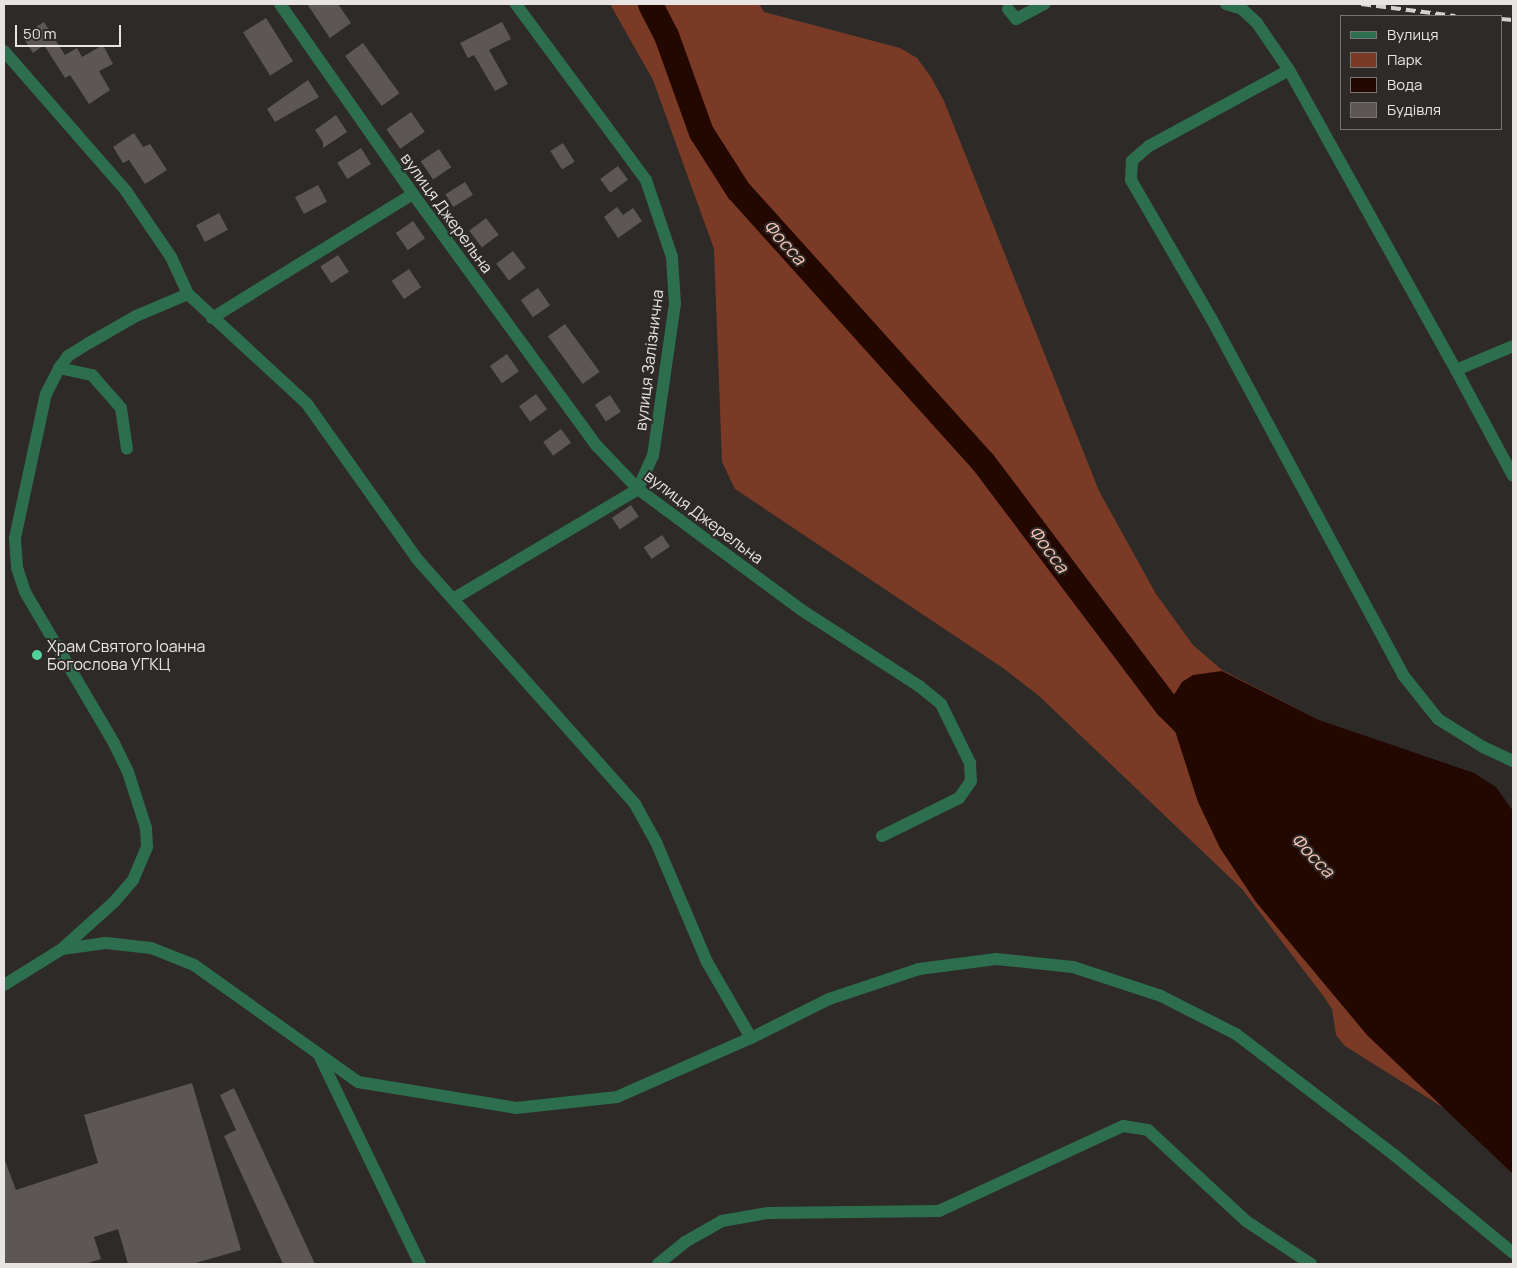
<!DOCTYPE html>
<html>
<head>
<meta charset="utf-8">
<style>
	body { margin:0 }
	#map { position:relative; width:1517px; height:1268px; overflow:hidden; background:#2e2a28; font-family:Manrope,sans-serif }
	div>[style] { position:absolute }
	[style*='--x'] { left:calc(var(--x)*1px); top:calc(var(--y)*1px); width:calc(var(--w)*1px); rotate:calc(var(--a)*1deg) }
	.green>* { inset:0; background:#7a3a25 }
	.water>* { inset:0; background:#230701 }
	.river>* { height:25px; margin:-12.5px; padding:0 12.5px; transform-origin:12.5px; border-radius:12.5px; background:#230701 }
	.building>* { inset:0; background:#5c5756; transform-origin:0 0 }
	.street>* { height:12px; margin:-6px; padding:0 6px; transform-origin:6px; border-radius:6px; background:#2d6e4e }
	.rail>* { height:4px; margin-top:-2px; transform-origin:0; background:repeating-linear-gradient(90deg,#d4d1d0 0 10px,transparent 0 15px) }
	.dots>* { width:14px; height:14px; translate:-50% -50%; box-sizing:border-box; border:2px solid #2e2a28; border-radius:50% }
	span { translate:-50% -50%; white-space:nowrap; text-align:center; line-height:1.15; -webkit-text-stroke:4px #2e2a28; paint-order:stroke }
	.street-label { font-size:16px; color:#e7e4e3 }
	.poi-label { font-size:16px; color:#e7e4e3 }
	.left { translate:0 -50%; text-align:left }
	.water-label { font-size:18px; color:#f6c3b3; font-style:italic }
	.frame { position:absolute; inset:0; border:5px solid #e7e4e3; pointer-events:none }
	.legend { position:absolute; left:1340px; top:15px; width:162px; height:115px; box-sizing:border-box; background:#2e2a28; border:1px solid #787473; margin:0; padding:6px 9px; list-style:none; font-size:15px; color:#e7e4e3 }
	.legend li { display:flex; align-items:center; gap:10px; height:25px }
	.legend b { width:25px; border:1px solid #787473 }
	.scale { position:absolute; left:15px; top:25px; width:106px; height:22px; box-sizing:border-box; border:2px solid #e7e4e3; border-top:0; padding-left:6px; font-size:15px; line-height:18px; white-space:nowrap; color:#e7e4e3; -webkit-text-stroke:4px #2e2a28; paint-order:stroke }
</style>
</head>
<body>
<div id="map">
	<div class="green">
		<i style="clip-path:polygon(610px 4px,759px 4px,764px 12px,900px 48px,917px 58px,931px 77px,944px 101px,1099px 491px,1156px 594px,1193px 645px,1222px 670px,1319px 720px,1444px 1108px,1345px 1046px,1336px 1035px,1332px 1009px,1324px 997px,1242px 889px,1039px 696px,1003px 668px,735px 489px,722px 462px,714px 249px,653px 80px)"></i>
	</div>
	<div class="water">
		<i style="clip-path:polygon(1222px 671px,1319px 720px,1474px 773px,1496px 787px,1513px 811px,1513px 1174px,1367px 1035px,1256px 902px,1220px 848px,1198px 802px,1167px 706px,1182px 682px,1193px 675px)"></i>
	</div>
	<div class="river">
		<i style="--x:650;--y:4;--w:35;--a:63"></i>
		<i style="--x:666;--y:35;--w:103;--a:70.2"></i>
		<i style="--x:701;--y:132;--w:69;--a:57.5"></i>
		<i style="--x:738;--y:190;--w:366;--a:48"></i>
		<i style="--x:983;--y:462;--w:306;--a:53"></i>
		<i style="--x:1167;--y:706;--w:34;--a:45"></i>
	</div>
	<div class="building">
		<i style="clip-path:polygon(307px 4px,338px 4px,351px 23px,330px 38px)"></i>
		<i style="left:266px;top:18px;width:51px;height:27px;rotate:58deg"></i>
		<i style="clip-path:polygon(44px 22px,65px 55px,77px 48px,82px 57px,103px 45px,113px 64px,99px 71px,110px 90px,89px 104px,70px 75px,65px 78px,44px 45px,33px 53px,22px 36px)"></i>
		<i style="clip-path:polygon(502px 22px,511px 39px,489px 50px,508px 84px,495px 91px,474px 55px,468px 58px,460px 43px)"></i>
		<i style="left:363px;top:43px;width:62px;height:22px;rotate:54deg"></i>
		<i style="clip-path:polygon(308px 80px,319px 97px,275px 122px,267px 109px)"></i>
		<i style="left:411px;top:112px;width:24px;height:30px;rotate:55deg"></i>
		<i style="clip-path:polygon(336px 115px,347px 132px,323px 148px,323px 142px,315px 130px)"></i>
		<i style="clip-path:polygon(134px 133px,143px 147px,150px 144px,167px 170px,145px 184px,129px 160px,123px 163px,113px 147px)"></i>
		<i style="left:563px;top:143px;width:22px;height:15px;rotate:58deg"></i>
		<i style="left:361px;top:148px;width:19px;height:28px;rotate:58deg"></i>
		<i style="left:439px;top:149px;width:22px;height:22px;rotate:56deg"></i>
		<i style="left:618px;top:166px;width:17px;height:22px;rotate:54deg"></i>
		<i style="left:465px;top:182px;width:15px;height:23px;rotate:58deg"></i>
		<i style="left:318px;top:185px;width:19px;height:26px;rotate:62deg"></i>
		<i style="clip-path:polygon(617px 207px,623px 215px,633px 208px,642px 221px,618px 238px,604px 217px)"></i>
		<i style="left:219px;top:213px;width:19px;height:26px;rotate:62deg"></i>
		<i style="left:486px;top:218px;width:21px;height:21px;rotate:53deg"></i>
		<i style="left:413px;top:221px;width:21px;height:21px;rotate:55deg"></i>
		<i style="left:513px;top:251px;width:21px;height:21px;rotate:53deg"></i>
		<i style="left:338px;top:255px;width:20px;height:21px;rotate:57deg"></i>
		<i style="left:409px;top:269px;width:22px;height:21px;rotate:56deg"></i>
		<i style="left:538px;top:288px;width:21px;height:21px;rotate:55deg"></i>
		<i style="left:565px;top:324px;width:59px;height:21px;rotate:54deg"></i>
		<i style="left:507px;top:354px;width:21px;height:21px;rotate:55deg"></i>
		<i style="left:536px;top:394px;width:19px;height:21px;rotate:54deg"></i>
		<i style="left:610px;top:395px;width:20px;height:18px;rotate:57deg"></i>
		<i style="left:561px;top:429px;width:17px;height:22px;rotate:54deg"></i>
		<i style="left:631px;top:505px;width:14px;height:23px;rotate:56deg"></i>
		<i style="left:662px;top:535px;width:14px;height:22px;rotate:56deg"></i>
		<i style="clip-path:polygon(192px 1083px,241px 1250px,192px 1264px,128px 1264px,118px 1229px,94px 1237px,101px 1259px,85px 1264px,4px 1264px,4px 1158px,16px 1190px,98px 1163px,84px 1115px)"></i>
		<i style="clip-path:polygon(234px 1088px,315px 1264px,283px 1264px,224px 1136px,236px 1130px,220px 1095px)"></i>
	</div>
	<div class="street">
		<i style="--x:280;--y:4;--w:232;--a:55"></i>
		<i style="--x:413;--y:194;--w:312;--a:53.9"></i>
		<i style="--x:597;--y:446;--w:59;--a:46.4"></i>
		<i style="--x:638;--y:489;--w:202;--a:36.5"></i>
		<i style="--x:800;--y:609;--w:142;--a:32.9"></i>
		<i style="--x:919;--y:686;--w:28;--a:39"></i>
		<i style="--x:941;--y:704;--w:66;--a:63.8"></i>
		<i style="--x:970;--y:763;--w:18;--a:87"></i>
		<i style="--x:971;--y:781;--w:21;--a:125"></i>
		<i style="--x:959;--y:798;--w:86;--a:153.7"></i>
		<i style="--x:1226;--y:4;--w:17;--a:17"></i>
		<i style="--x:1242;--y:9;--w:21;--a:43"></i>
		<i style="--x:1257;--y:23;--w:57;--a:55.8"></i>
		<i style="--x:1289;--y:70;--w:343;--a:60.9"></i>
		<i style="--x:1456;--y:370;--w:62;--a:-22.8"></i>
		<i style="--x:1008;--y:9;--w:13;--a:51"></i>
		<i style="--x:1016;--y:19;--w:32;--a:-28"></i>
		<i style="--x:4;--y:51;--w:186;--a:48.9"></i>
		<i style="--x:126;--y:191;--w:80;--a:55.7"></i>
		<i style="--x:171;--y:257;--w:41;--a:65.3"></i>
		<i style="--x:188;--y:294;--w:162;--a:42.7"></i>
		<i style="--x:307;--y:404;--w:190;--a:54.6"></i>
		<i style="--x:417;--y:559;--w:328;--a:48.3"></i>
		<i style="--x:635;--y:804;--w:43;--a:61.1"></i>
		<i style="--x:656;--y:842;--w:130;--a:67"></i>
		<i style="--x:707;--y:962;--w:88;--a:59.9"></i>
		<i style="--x:1289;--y:70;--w:159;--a:151.5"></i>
		<i style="--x:1149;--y:146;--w:23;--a:139"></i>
		<i style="--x:1132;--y:161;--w:19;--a:93"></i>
		<i style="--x:1131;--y:180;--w:160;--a:59.9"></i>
		<i style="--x:1211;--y:318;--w:405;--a:61.7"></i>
		<i style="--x:1403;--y:675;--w:56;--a:51.5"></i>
		<i style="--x:1438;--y:719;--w:53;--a:31.9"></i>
		<i style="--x:1483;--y:747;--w:33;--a:25"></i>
		<i style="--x:212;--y:318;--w:236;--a:-31.7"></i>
		<i style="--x:59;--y:368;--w:34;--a:12"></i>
		<i style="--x:92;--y:375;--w:44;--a:48.7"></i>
		<i style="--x:121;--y:408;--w:41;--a:81.7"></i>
		<i style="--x:1456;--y:370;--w:120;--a:61.7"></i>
		<i style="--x:453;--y:599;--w:215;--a:-30.7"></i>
		<i style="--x:638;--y:489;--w:36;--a:-66"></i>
		<i style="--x:653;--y:456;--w:154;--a:-81.8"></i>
		<i style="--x:675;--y:304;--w:47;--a:-93.7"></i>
		<i style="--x:672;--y:257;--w:81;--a:-108.7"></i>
		<i style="--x:646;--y:180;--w:219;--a:-126.5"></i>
		<i style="--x:64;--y:947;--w:67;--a:-42"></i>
		<i style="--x:114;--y:902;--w:29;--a:-49"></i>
		<i style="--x:133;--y:880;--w:36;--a:-67"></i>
		<i style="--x:147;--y:847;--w:19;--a:-93"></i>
		<i style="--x:146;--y:828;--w:59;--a:-107.8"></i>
		<i style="--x:128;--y:772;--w:32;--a:-116"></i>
		<i style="--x:114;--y:743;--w:175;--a:-120.5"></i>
		<i style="--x:25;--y:592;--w:26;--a:-108"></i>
		<i style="--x:17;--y:567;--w:29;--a:-94"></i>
		<i style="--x:15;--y:538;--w:147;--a:-77.9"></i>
		<i style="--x:46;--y:394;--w:29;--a:-63"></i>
		<i style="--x:59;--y:368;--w:15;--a:-53"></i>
		<i style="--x:68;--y:356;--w:25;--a:-32"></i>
		<i style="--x:89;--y:343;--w:54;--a:-29.9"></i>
		<i style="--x:136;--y:316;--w:56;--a:-22.9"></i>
		<i style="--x:4;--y:985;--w:68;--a:-31.8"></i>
		<i style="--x:62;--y:949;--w:44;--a:-7.8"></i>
		<i style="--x:106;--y:943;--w:45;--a:6.3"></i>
		<i style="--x:151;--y:948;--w:46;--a:21.6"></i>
		<i style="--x:194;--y:965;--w:201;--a:35.5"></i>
		<i style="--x:358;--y:1082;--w:160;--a:9.3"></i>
		<i style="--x:516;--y:1108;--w:102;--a:-6.2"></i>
		<i style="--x:617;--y:1097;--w:146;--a:-23.8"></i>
		<i style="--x:751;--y:1038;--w:87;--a:-26.6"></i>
		<i style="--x:829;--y:999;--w:95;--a:-18.4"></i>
		<i style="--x:919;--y:969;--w:78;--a:-7.4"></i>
		<i style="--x:996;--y:959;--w:77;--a:5.9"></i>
		<i style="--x:1073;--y:967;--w:93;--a:18.2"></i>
		<i style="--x:1161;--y:996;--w:84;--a:26.9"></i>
		<i style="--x:1236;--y:1034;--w:198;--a:37.4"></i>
		<i style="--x:1393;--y:1154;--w:156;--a:39.5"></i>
		<i style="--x:319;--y:1055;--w:232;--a:64.2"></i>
		<i style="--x:658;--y:1264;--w:35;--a:-39"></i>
		<i style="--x:685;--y:1242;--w:43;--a:-29.6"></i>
		<i style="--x:722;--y:1221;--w:47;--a:-9.9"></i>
		<i style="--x:768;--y:1213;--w:171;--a:-0.7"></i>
		<i style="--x:939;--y:1211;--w:203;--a:-24.8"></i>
		<i style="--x:1123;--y:1126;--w:25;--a:9"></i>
		<i style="--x:1148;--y:1130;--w:134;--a:42.9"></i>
		<i style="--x:1246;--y:1221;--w:78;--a:33.5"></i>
	</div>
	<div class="rail">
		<i style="--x:1361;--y:4;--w:95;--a:7.3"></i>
		<i style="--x:1501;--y:19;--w:12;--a:5"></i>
	</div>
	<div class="dots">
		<i style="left:37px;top:655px;background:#53d397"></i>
	</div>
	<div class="street-label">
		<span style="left:447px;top:213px;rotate:54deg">вулиця Джерельна</span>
		<span style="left:649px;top:360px;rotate:-83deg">вулиця Залізнична</span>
		<span style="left:704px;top:517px;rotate:37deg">вулиця Джерельна</span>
	</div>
	<div class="poi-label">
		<span class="left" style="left:47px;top:655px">Храм Святого Іоанна<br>Богослова УГКЦ</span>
	</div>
	<div class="water-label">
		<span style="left:785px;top:242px;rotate:48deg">Фосса</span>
		<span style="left:1049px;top:549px;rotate:53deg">Фосса</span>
		<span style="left:1313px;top:855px;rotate:46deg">Фосса</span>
	</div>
	<div class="frame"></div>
	<ul class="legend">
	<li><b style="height:6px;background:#2d6e4e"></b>Вулиця</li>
	<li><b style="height:14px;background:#7a3a25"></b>Парк</li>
	<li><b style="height:14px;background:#230701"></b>Вода</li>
	<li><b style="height:14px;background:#5c5756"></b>Будівля</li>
	</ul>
	<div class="scale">50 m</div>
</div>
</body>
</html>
